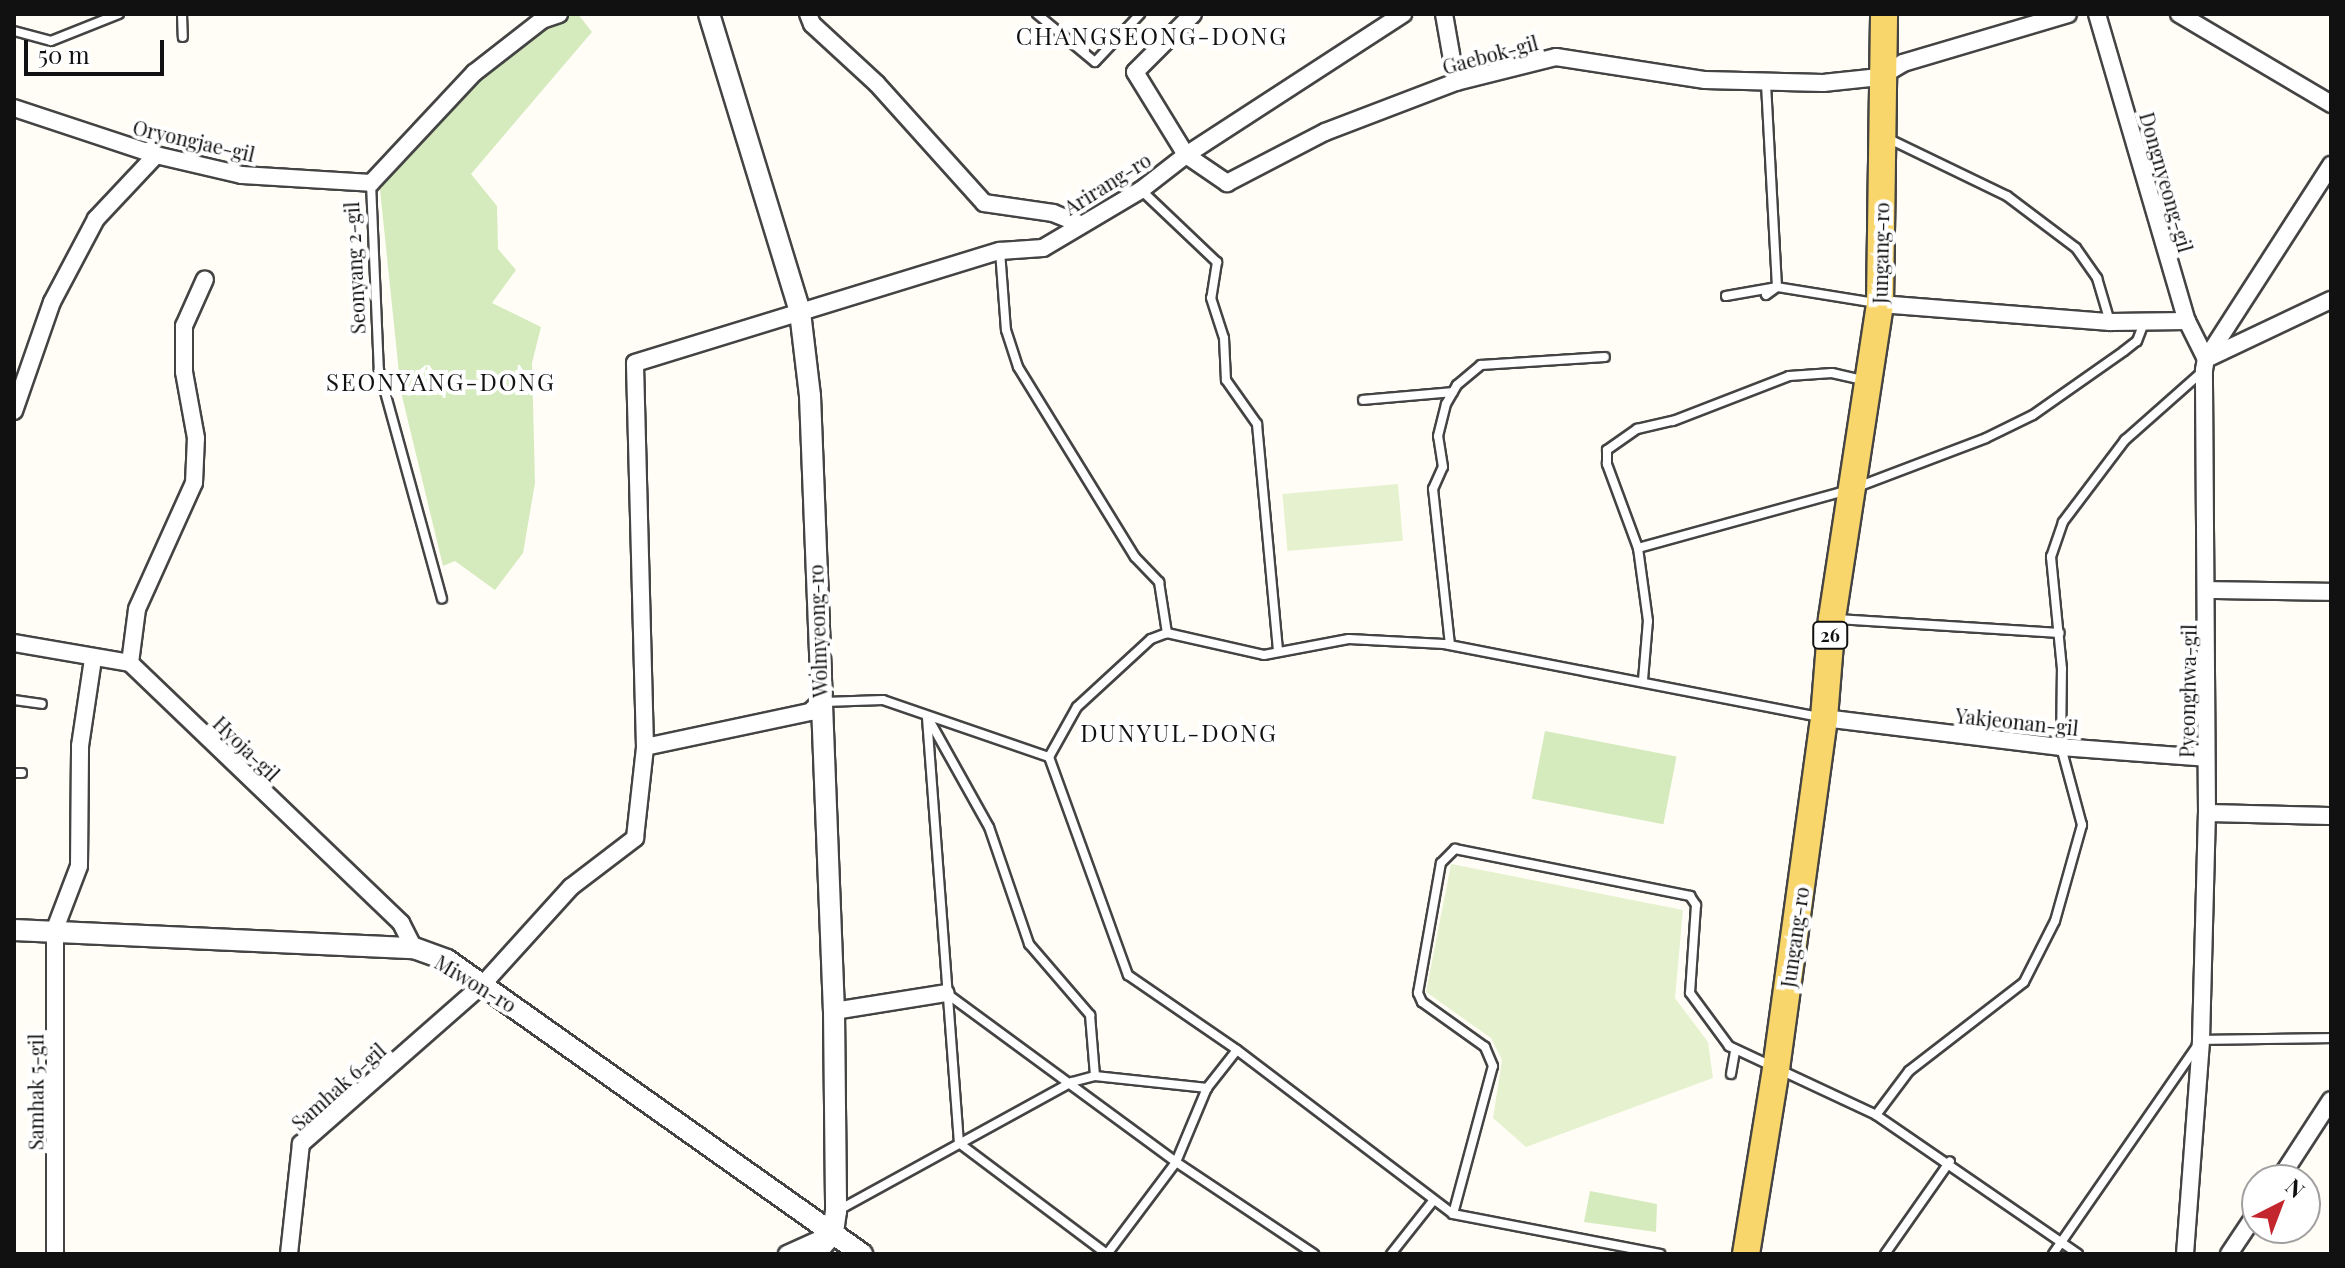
<!DOCTYPE html>
<html>
<head>
<meta charset="utf-8">
<style>
	body { margin:0 }
	#map { position:relative; width:2345px; height:1268px; overflow:hidden; background:#fffdf5; font-family:"Playfair Display",serif }
	div>[style] { position:absolute }
	[style*='--x'] { left:calc(var(--x)*1px); top:calc(var(--y)*1px); width:calc(var(--w)*1px); rotate:calc(var(--a)*1deg) }
	.green>* { inset:0; background:#d5ebbd; transform-origin:0 0 }
	.pitch>* { inset:0; background:#e6f2cf; transform-origin:0 0 }
	.roads { filter:drop-shadow(2px 0 #444) drop-shadow(-2px 0 #444) drop-shadow(0 2px #444) drop-shadow(0 -2px #444) }
	.service>* { height:8px; margin:-4px; padding:0 4px; transform-origin:4px; border-radius:4px; background:#fff }
	.minor>* { height:16px; margin:-8px; padding:0 8px; transform-origin:8px; border-radius:8px; background:#fff }
	.tertiary>* { height:20px; margin:-10px; padding:0 10px; transform-origin:10px; border-radius:10px; background:#fff }
	.primary>* { height:26px; margin:-13px; padding:0 13px; transform-origin:13px; border-radius:13px; background:#f9d66b }
	span { translate:-50% -50%; white-space:nowrap; text-align:center; line-height:1.15; -webkit-text-stroke:8px #fff; paint-order:stroke }
	.shield-label span { padding:2px 6px; background:#fff; border:2px solid; border-radius:6px; -webkit-text-stroke-width:0 }
	.shield-label { font-size:18px; color:#111; font-weight:700 }
	.street-label { font-size:20px; color:#111 }
	.quarter-label { font-size:24px; color:#111; letter-spacing:2px }
	.frame { position:absolute; inset:0; border:16px solid #111; pointer-events:none }
	.north { position:absolute; left:2241px; top:1164px; width:80px; height:80px; box-sizing:border-box; background:#fff; border:2px solid #a0a0a0; border-radius:50%; rotate:42deg; font-size:22px; font-weight:700; line-height:32px; text-align:center; color:#111 }
	.north::after { content:''; display:block; margin:auto; width:28px; height:36px; background:#c4262e; clip-path:polygon(50% 0,100% 100%,50% 72%,0 100%) }
	.scale { position:absolute; left:24px; top:40px; width:140px; height:36px; box-sizing:border-box; border:4px solid #111; border-top:0; padding-left:10px; font-size:24px; line-height:28px; white-space:nowrap; color:#111; -webkit-text-stroke:6px #fff; paint-order:stroke }
</style>
</head>
<body>
<div id="map">
	<div class="green">
		<i style="clip-path:polygon(561px 14px,578px 14px,592px 32px,471px 174px,497px 206px,498px 249px,516px 270px,492px 303px,541px 327px,532px 363px,535px 483px,523px 553px,495px 590px,455px 561px,443px 566px,401px 392px,379px 180px,477px 76px)"></i>
		<i style="left:1545px;top:731px;width:134px;height:69px;rotate:11deg"></i>
		<i style="clip-path:polygon(1590px 1191px,1657px 1204px,1656px 1232px,1584px 1222px)"></i>
	</div>
	<div class="pitch">
		<i style="left:1398px;top:484px;width:57px;height:116px;rotate:85deg"></i>
		<i style="clip-path:polygon(1451px 864px,1683px 910px,1675px 998px,1708px 1042px,1713px 1078px,1526px 1147px,1493px 1118px,1502px 1060px,1491px 1038px,1426px 992px)"></i>
	</div>
	<div class="roads">
		<div class="service">
			<i style="--x:182;--y:14;--w:23;--a:88"></i>
			<i style="--x:1037;--y:14;--w:75;--a:39.6"></i>
			<i style="--x:1095;--y:62;--w:66;--a:-46.8"></i>
			<i style="--x:14;--y:31;--w:38;--a:15"></i>
			<i style="--x:51;--y:41;--w:73;--a:-21.7"></i>
			<i style="--x:1887;--y:138;--w:133;--a:25.8"></i>
			<i style="--x:2007;--y:196;--w:86;--a:37"></i>
			<i style="--x:2076;--y:248;--w:37;--a:55"></i>
			<i style="--x:2097;--y:278;--w:46;--a:73.5"></i>
			<i style="--x:371;--y:183;--w:187;--a:87.6"></i>
			<i style="--x:379;--y:370;--w:237;--a:74.6"></i>
			<i style="--x:1141;--y:190;--w:105;--a:43.5"></i>
			<i style="--x:1217;--y:262;--w:36;--a:99"></i>
			<i style="--x:1211;--y:298;--w:42;--a:72"></i>
			<i style="--x:1224;--y:338;--w:42;--a:87.3"></i>
			<i style="--x:1226;--y:380;--w:54;--a:54.8"></i>
			<i style="--x:1257;--y:424;--w:228;--a:84.7"></i>
			<i style="--x:1000;--y:251;--w:79;--a:85.7"></i>
			<i style="--x:1006;--y:330;--w:39;--a:72"></i>
			<i style="--x:1018;--y:367;--w:223;--a:58.4"></i>
			<i style="--x:1135;--y:557;--w:35;--a:46"></i>
			<i style="--x:1159;--y:582;--w:52;--a:81.1"></i>
			<i style="--x:1766;--y:295;--w:14;--a:-36"></i>
			<i style="--x:1777;--y:287;--w:205;--a:-93.1"></i>
			<i style="--x:1726;--y:296;--w:52;--a:-10"></i>
			<i style="--x:1777;--y:287;--w:100;--a:9.2"></i>
			<i style="--x:1363;--y:400;--w:90;--a:-5.1"></i>
			<i style="--x:1638;--y:548;--w:222;--a:-15.4"></i>
			<i style="--x:1852;--y:489;--w:143;--a:-20.8"></i>
			<i style="--x:1986;--y:438;--w:52;--a:-26.1"></i>
			<i style="--x:2033;--y:415;--w:111;--a:-35.1"></i>
			<i style="--x:2124;--y:351;--w:16;--a:-38"></i>
			<i style="--x:2137;--y:341;--w:19;--a:-69"></i>
			<i style="--x:1837;--y:619;--w:223;--a:3.6"></i>
			<i style="--x:1450;--y:645;--w:157;--a:-96.2"></i>
			<i style="--x:1433;--y:489;--w:24;--a:-66"></i>
			<i style="--x:1443;--y:467;--w:31;--a:-99"></i>
			<i style="--x:1438;--y:436;--w:33;--a:-76"></i>
			<i style="--x:1446;--y:404;--w:22;--a:-60"></i>
			<i style="--x:1457;--y:385;--w:31;--a:-40"></i>
			<i style="--x:1481;--y:365;--w:124;--a:-3.7"></i>
			<i style="--x:1643;--y:680;--w:59;--a:-85.2"></i>
			<i style="--x:1648;--y:621;--w:74;--a:-97.8"></i>
			<i style="--x:1638;--y:548;--w:90;--a:-110.3"></i>
			<i style="--x:1607;--y:464;--w:14;--a:-90"></i>
			<i style="--x:1607;--y:450;--w:37;--a:-35"></i>
			<i style="--x:1637;--y:429;--w:37;--a:-13"></i>
			<i style="--x:1673;--y:421;--w:124;--a:-21.2"></i>
			<i style="--x:1789;--y:376;--w:43;--a:-4"></i>
			<i style="--x:1832;--y:373;--w:32;--a:13"></i>
			<i style="--x:14;--y:700;--w:28;--a:8"></i>
			<i style="--x:824;--y:702;--w:59;--a:-1.9"></i>
			<i style="--x:883;--y:700;--w:176;--a:19"></i>
			<i style="--x:927;--y:718;--w:426;--a:85.7"></i>
			<i style="--x:959;--y:1143;--w:185;--a:36.9"></i>
			<i style="--x:928;--y:718;--w:125;--a:60.8"></i>
			<i style="--x:989;--y:827;--w:124;--a:71.1"></i>
			<i style="--x:1029;--y:944;--w:94;--a:49.3"></i>
			<i style="--x:1090;--y:1015;--w:61;--a:85.3"></i>
			<i style="--x:1049;--y:757;--w:232;--a:70.1"></i>
			<i style="--x:1128;--y:975;--w:132;--a:34.5"></i>
			<i style="--x:1237;--y:1050;--w:271;--a:37.2"></i>
			<i style="--x:1453;--y:1214;--w:211;--a:10.9"></i>
			<i style="--x:1049;--y:757;--w:57;--a:-60.8"></i>
			<i style="--x:1077;--y:707;--w:100;--a:-42.6"></i>
			<i style="--x:1151;--y:639;--w:17;--a:-21"></i>
			<i style="--x:1167;--y:633;--w:99;--a:12.8"></i>
			<i style="--x:1264;--y:655;--w:86;--a:-10.7"></i>
			<i style="--x:1349;--y:639;--w:95;--a:3"></i>
			<i style="--x:1444;--y:644;--w:383;--a:11"></i>
			<i style="--x:14;--y:773;--w:8;--a:0"></i>
			<i style="--x:946;--y:993;--w:285;--a:36.3"></i>
			<i style="--x:1176;--y:1162;--w:166;--a:33.7"></i>
			<i style="--x:1731;--y:1074;--w:23;--a:-80"></i>
			<i style="--x:1876;--y:1115;--w:55;--a:-53.1"></i>
			<i style="--x:1909;--y:1071;--w:145;--a:-37.7"></i>
			<i style="--x:2024;--y:982;--w:68;--a:-63.1"></i>
			<i style="--x:2055;--y:921;--w:100;--a:-74.3"></i>
			<i style="--x:2082;--y:825;--w:81;--a:-105.1"></i>
			<i style="--x:2061;--y:747;--w:78;--a:-89.3"></i>
			<i style="--x:2062;--y:669;--w:113;--a:-95.6"></i>
			<i style="--x:2051;--y:557;--w:37;--a:-71"></i>
			<i style="--x:2063;--y:522;--w:103;--a:-52.9"></i>
			<i style="--x:2125;--y:440;--w:104;--a:-41.5"></i>
			<i style="--x:837;--y:1211;--w:268;--a:-28.8"></i>
			<i style="--x:1072;--y:1082;--w:24;--a:-15"></i>
			<i style="--x:1095;--y:1076;--w:113;--a:6.1"></i>
			<i style="--x:1453;--y:1214;--w:153;--a:-74.9"></i>
			<i style="--x:1493;--y:1066;--w:21;--a:-113"></i>
			<i style="--x:1485;--y:1047;--w:77;--a:-144.5"></i>
			<i style="--x:1422;--y:1002;--w:10;--a:-114"></i>
			<i style="--x:1418;--y:993;--w:132;--a:-80"></i>
			<i style="--x:1441;--y:863;--w:20;--a:-45"></i>
			<i style="--x:1455;--y:849;--w:240;--a:11.3"></i>
			<i style="--x:1690;--y:896;--w:11;--a:56"></i>
			<i style="--x:1696;--y:905;--w:88;--a:93.9"></i>
			<i style="--x:1690;--y:993;--w:66;--a:53.7"></i>
			<i style="--x:1729;--y:1046;--w:162;--a:25.1"></i>
			<i style="--x:1876;--y:1115;--w:245;--a:34.5"></i>
			<i style="--x:1107;--y:1254;--w:115;--a:-53.1"></i>
			<i style="--x:1176;--y:1162;--w:80;--a:-67.3"></i>
			<i style="--x:1207;--y:1088;--w:48;--a:-51.7"></i>
			<i style="--x:1391;--y:1254;--w:68;--a:-51.6"></i>
			<i style="--x:1885;--y:1254;--w:113;--a:-55"></i>
			<i style="--x:2053;--y:1254;--w:260;--a:-55.3"></i>
			<i style="--x:2201;--y:1040;--w:130;--a:-0.9"></i>
		</div>
		<div class="minor">
			<i style="--x:808;--y:14;--w:11;--a:68"></i>
			<i style="--x:812;--y:24;--w:88;--a:42.7"></i>
			<i style="--x:877;--y:84;--w:160;--a:48"></i>
			<i style="--x:984;--y:203;--w:70;--a:8.2"></i>
			<i style="--x:1053;--y:213;--w:27;--a:22"></i>
			<i style="--x:1193;--y:14;--w:82;--a:135"></i>
			<i style="--x:1135;--y:72;--w:97;--a:58.4"></i>
			<i style="--x:1186;--y:155;--w:50;--a:34.3"></i>
			<i style="--x:1227;--y:183;--w:110;--a:-27.5"></i>
			<i style="--x:1325;--y:132;--w:140;--a:-20.9"></i>
			<i style="--x:1456;--y:82;--w:103;--a:-14"></i>
			<i style="--x:1556;--y:57;--w:151;--a:8.8"></i>
			<i style="--x:1705;--y:80;--w:118;--a:1.5"></i>
			<i style="--x:1823;--y:83;--w:57;--a:-6"></i>
			<i style="--x:1880;--y:77;--w:27;--a:-31"></i>
			<i style="--x:1903;--y:63;--w:172;--a:-16.5"></i>
			<i style="--x:1444;--y:14;--w:69;--a:80"></i>
			<i style="--x:2097;--y:14;--w:320;--a:73.7"></i>
			<i style="--x:2187;--y:321;--w:42;--a:63.4"></i>
			<i style="--x:2206;--y:359;--w:138;--a:-25.3"></i>
			<i style="--x:2179;--y:14;--w:177;--a:30.6"></i>
			<i style="--x:14;--y:108;--w:150;--a:18.3"></i>
			<i style="--x:156;--y:155;--w:88;--a:13.1"></i>
			<i style="--x:242;--y:175;--w:129;--a:3.5"></i>
			<i style="--x:371;--y:183;--w:151;--a:-46.9"></i>
			<i style="--x:474;--y:73;--w:86;--a:-37.9"></i>
			<i style="--x:542;--y:20;--w:18;--a:-19"></i>
			<i style="--x:1880;--y:304;--w:231;--a:4.5"></i>
			<i style="--x:2110;--y:322;--w:77;--a:-0.7"></i>
			<i style="--x:14;--y:411;--w:115;--a:-70.8"></i>
			<i style="--x:52;--y:302;--w:94;--a:-62.1"></i>
			<i style="--x:96;--y:219;--w:88;--a:-46.8"></i>
			<i style="--x:2208;--y:590;--w:123;--a:0.9"></i>
			<i style="--x:14;--y:643;--w:118;--a:9.8"></i>
			<i style="--x:130;--y:663;--w:376;--a:43.8"></i>
			<i style="--x:401;--y:923;--w:28;--a:63"></i>
			<i style="--x:130;--y:663;--w:54;--a:-82.6"></i>
			<i style="--x:137;--y:609;--w:138;--a:-65.7"></i>
			<i style="--x:194;--y:483;--w:45;--a:-87.5"></i>
			<i style="--x:196;--y:438;--w:67;--a:-100.3"></i>
			<i style="--x:184;--y:372;--w:46;--a:-90"></i>
			<i style="--x:184;--y:326;--w:51;--a:-65.9"></i>
			<i style="--x:1824;--y:718;--w:239;--a:7"></i>
			<i style="--x:2061;--y:747;--w:145;--a:4.3"></i>
			<i style="--x:645;--y:747;--w:169;--a:-12"></i>
			<i style="--x:810;--y:712;--w:13;--a:-45"></i>
			<i style="--x:2207;--y:813;--w:124;--a:1.4"></i>
			<i style="--x:834;--y:1011;--w:113;--a:-9.1"></i>
			<i style="--x:2279;--y:1180;--w:95;--a:-57"></i>
			<i style="--x:55;--y:1254;--w:325;--a:-90"></i>
			<i style="--x:55;--y:929;--w:67;--a:-69.1"></i>
			<i style="--x:79;--y:866;--w:120;--a:-89.5"></i>
			<i style="--x:80;--y:746;--w:88;--a:-81.5"></i>
			<i style="--x:289;--y:1254;--w:111;--a:-83.8"></i>
			<i style="--x:301;--y:1144;--w:244;--a:-41.3"></i>
			<i style="--x:484;--y:983;--w:130;--a:-47.8"></i>
			<i style="--x:571;--y:887;--w:81;--a:-37.4"></i>
			<i style="--x:635;--y:838;--w:92;--a:-83.7"></i>
			<i style="--x:645;--y:747;--w:384;--a:-91.5"></i>
			<i style="--x:635;--y:363;--w:382;--a:-17.1"></i>
			<i style="--x:1000;--y:251;--w:43;--a:-4"></i>
			<i style="--x:1043;--y:248;--w:114;--a:-30.6"></i>
			<i style="--x:1141;--y:190;--w:57;--a:-37.9"></i>
			<i style="--x:1186;--y:155;--w:259;--a:-33"></i>
			<i style="--x:787;--y:1254;--w:46;--a:-24.3"></i>
			<i style="--x:2185;--y:1254;--w:215;--a:-85.7"></i>
			<i style="--x:2201;--y:1040;--w:227;--a:-88.5"></i>
			<i style="--x:2207;--y:813;--w:443;--a:-90.4"></i>
			<i style="--x:2204;--y:370;--w:11;--a:-80"></i>
			<i style="--x:2206;--y:359;--w:231;--a:-57.2"></i>
			<i style="--x:2229;--y:1254;--w:50;--a:-56.3"></i>
		</div>
		<div class="tertiary">
			<i style="--x:709;--y:14;--w:312;--a:73"></i>
			<i style="--x:800;--y:312;--w:85;--a:83.2"></i>
			<i style="--x:810;--y:396;--w:615;--a:87.77"></i>
			<i style="--x:834;--y:1011;--w:200;--a:89.4"></i>
			<i style="--x:836;--y:1211;--w:22;--a:98"></i>
			<i style="--x:833;--y:1233;--w:28;--a:131"></i>
			<i style="--x:14;--y:930;--w:400;--a:2.6"></i>
			<i style="--x:414;--y:948;--w:35;--a:20"></i>
			<i style="--x:447;--y:960;--w:509;--a:35.32"></i>
		</div>
		<div class="primary">
			<i style="--x:1746;--y:1254;--w:187;--a:-80.8"></i>
			<i style="--x:1776;--y:1069;--w:354;--a:-82.2"></i>
			<i style="--x:1824;--y:718;--w:100;--a:-85.4"></i>
			<i style="--x:1832;--y:618;--w:318;--a:-81.3"></i>
			<i style="--x:1880;--y:304;--w:290;--a:-89.2"></i>
		</div>
	</div>
	<div class="shield-label">
		<span style="left:1830px;top:635px">26</span>
	</div>
	<div class="street-label">
		<span style="left:1490px;top:54px;rotate:-15deg">Gaebok-gil</span>
		<span style="left:194px;top:140px;rotate:13deg">Oryongjae-gil</span>
		<span style="left:2167px;top:182px;rotate:74deg">Dongnyeong-gil</span>
		<span style="left:1107px;top:183px;rotate:-32deg">Arirang-ro</span>
		<span style="left:1880px;top:253px;rotate:-89deg">Jungang-ro</span>
		<span style="left:354px;top:268px;rotate:-93deg">Seonyang 2-gil</span>
		<span style="left:817px;top:631px;rotate:-92deg">Wolmyeong-ro</span>
		<span style="left:2187px;top:691px;rotate:-89deg">Pyeonghwa-gil</span>
		<span style="left:2017px;top:721px;rotate:6deg">Yakjeonan-gil</span>
		<span style="left:247px;top:748px;rotate:44deg">Hyoja-gil</span>
		<span style="left:1794px;top:937px;rotate:-82deg">Jungang-ro</span>
		<span style="left:476px;top:983px;rotate:31deg">Miwon-ro</span>
		<span style="left:338px;top:1086px;rotate:-42deg">Samhak 6-gil</span>
		<span style="left:35px;top:1092px;rotate:-90deg">Samhak 5-gil</span>
	</div>
	<div class="quarter-label">
		<span style="left:1152px;top:36px">CHANGSEONG-DONG</span>
		<span style="left:441px;top:382px">SEONYANG-DONG</span>
		<span style="left:1179px;top:733px">DUNYUL-DONG</span>
	</div>
	<div class="frame"></div>
	<div class="north">N</div>
	<div class="scale">50 m</div>
</div>
</body>
</html>
